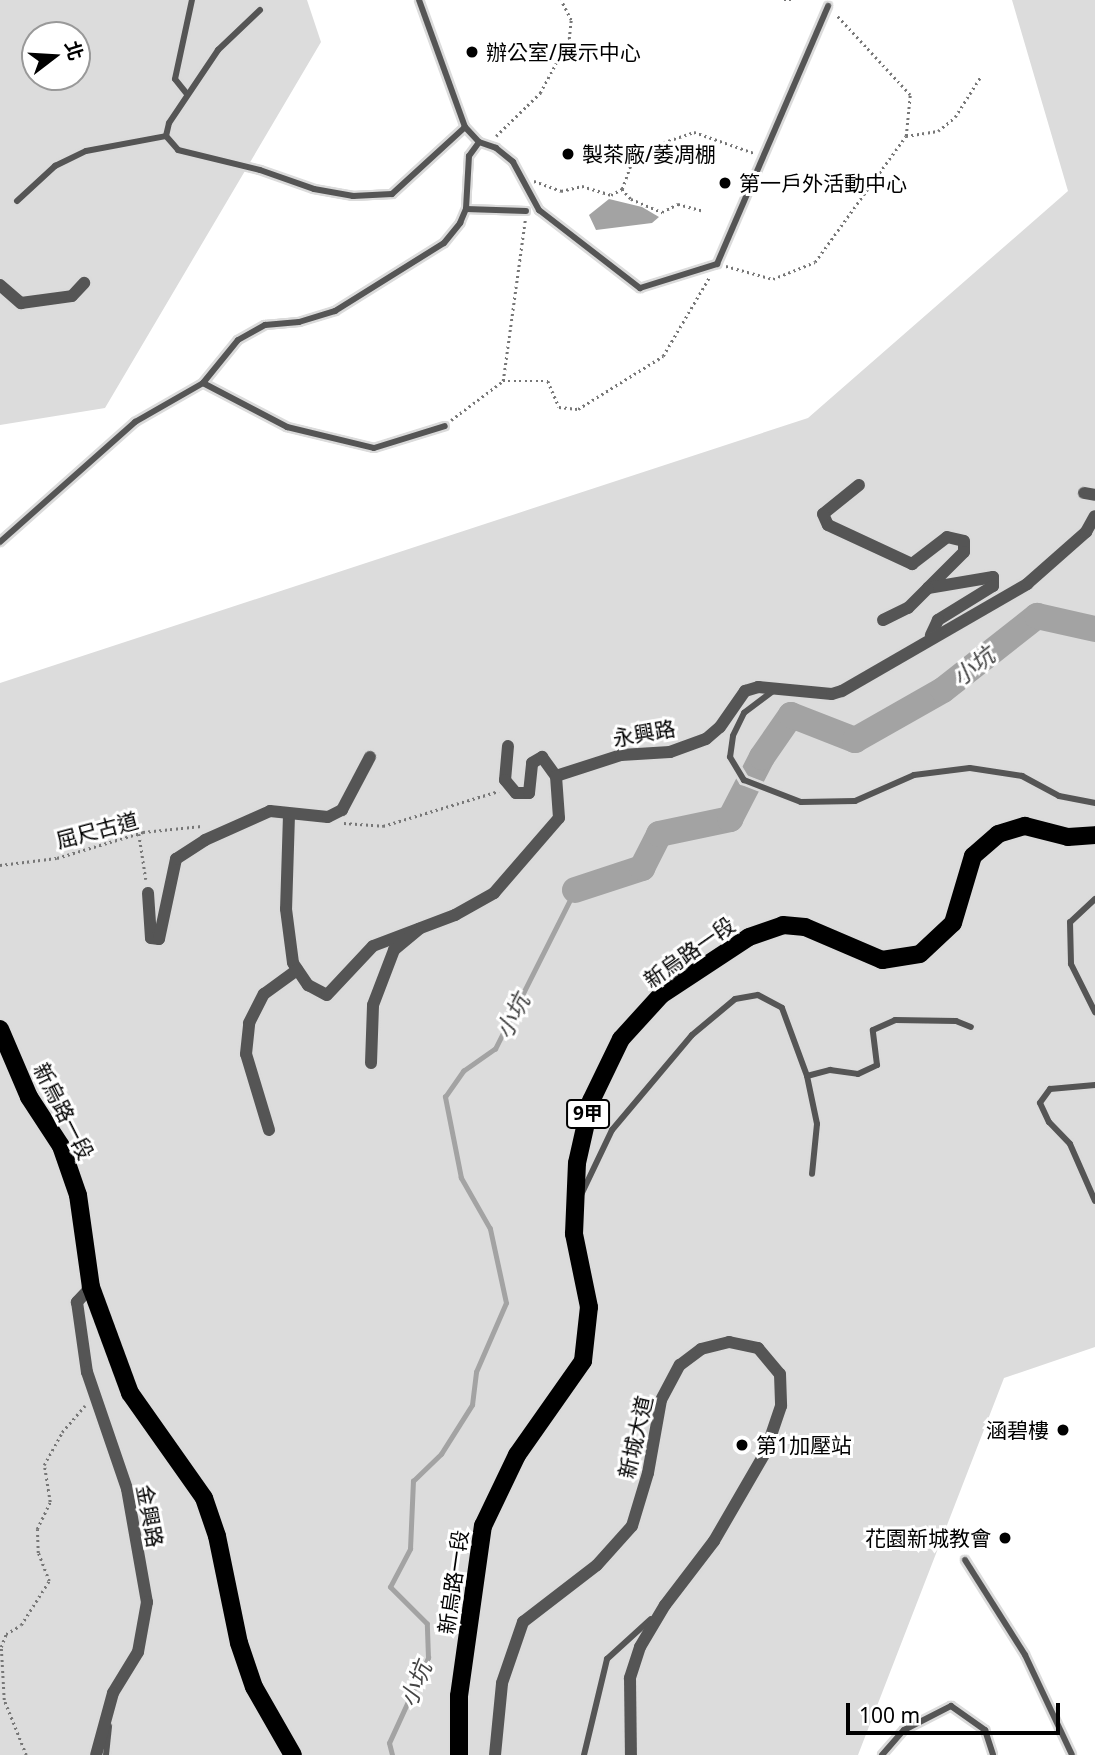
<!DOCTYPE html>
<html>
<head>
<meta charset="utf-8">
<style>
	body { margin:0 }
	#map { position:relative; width:1095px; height:1755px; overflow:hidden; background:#fff; font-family:"Noto Sans","Noto Sans TC",sans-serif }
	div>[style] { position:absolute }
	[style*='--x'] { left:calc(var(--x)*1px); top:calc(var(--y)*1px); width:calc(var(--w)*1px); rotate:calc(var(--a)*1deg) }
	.green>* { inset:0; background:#dcdcdc }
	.water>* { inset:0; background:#a3a3a3 }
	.stream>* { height:4.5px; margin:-2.25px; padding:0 2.25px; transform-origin:2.25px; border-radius:2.25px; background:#a3a3a3 }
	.river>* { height:26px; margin:-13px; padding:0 13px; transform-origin:13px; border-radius:13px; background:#a3a3a3 }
	.path>* { height:2.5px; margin-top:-1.25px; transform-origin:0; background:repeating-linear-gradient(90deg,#777 0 2px,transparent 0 5.5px) }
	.roads { filter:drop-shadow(2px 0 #dbdbdb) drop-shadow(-2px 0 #dbdbdb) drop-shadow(0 2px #dbdbdb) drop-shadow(0 -2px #dbdbdb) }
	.lane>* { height:6px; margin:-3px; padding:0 3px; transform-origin:3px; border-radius:3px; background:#555 }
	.street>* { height:12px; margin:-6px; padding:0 6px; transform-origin:6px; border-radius:6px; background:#555 }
	.primary>* { height:18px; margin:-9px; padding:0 9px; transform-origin:9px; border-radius:9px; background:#000 }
	.dots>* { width:19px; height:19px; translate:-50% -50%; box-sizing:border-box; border:4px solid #fff; border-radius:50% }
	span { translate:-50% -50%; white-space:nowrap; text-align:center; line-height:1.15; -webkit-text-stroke:6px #fff; paint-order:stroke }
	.shield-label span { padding:2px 5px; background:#fff; border:2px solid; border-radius:5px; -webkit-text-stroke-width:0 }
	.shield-label { font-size:19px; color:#000; font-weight:700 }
	.poi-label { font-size:21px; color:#000 }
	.left { translate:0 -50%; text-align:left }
	.right { translate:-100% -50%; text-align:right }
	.street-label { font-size:21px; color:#000 }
	.water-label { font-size:23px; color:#444; font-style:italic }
	.north { position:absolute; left:21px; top:21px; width:70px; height:70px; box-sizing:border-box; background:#fff; border:2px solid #999; border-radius:50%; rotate:73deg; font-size:19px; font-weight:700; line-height:28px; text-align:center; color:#000 }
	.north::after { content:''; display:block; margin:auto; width:24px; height:32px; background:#000; clip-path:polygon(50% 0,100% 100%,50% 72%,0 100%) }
	.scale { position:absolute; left:846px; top:1703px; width:214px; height:32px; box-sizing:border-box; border:4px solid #000; border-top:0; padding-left:9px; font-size:21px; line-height:24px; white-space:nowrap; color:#000; -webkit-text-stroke:5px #fff; paint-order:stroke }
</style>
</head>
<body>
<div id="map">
	<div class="green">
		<i style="clip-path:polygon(evenodd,0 0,307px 0,321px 42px,105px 408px,0 425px,0 0,35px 35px,77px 35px,77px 77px,35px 77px,35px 35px)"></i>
		<i style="clip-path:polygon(1012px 0,1095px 0,1095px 1347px,1004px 1378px,858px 1755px,0 1755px,0 683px,808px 418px,1068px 191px)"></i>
	</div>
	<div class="water">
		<i style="clip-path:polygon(609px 199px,642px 207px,659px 217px,652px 223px,596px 230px,589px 215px)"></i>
	</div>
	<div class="stream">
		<i style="--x:392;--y:1755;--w:12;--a:-104"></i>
		<i style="--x:389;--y:1743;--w:94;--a:-65.4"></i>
		<i style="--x:428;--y:1658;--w:34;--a:-92"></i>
		<i style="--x:427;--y:1624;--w:52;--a:-135"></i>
		<i style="--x:390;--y:1587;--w:43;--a:-62.2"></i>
		<i style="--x:410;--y:1549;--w:68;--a:-87.5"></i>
		<i style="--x:413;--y:1481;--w:39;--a:-44"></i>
		<i style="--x:441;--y:1454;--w:58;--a:-57.7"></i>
		<i style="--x:472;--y:1405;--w:33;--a:-83"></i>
		<i style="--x:476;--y:1372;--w:75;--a:-66.5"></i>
		<i style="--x:506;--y:1303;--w:76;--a:-102.2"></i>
		<i style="--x:490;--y:1229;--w:59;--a:-119.6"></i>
		<i style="--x:461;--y:1178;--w:83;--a:-101.2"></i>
		<i style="--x:445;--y:1097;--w:32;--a:-55"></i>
		<i style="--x:463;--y:1071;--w:39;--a:-35"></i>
		<i style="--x:495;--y:1049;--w:178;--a:-63.3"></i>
	</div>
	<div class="river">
		<i style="--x:575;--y:890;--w:71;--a:-18.2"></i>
		<i style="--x:642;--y:868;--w:38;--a:-63"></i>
		<i style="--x:659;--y:834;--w:73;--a:-11.9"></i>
		<i style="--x:730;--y:819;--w:70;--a:-62.7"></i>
		<i style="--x:762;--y:757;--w:51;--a:-55.4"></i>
		<i style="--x:791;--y:715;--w:69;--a:21.3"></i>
		<i style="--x:855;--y:740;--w:101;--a:-29.6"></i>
		<i style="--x:943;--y:690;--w:120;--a:-38.2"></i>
		<i style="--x:1037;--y:616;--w:59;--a:12.6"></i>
	</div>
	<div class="path">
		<i style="--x:784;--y:0;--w:8;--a:0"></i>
		<i style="--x:496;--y:136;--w:62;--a:-44.3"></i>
		<i style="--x:540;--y:93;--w:61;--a:-61.8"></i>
		<i style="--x:569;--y:39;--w:19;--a:-84"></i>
		<i style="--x:571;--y:20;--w:22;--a:-117"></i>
		<i style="--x:906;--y:136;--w:32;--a:-9"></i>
		<i style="--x:938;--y:131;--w:22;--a:-39"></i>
		<i style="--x:955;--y:117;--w:49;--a:-57.6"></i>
		<i style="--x:534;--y:181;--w:29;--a:20"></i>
		<i style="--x:561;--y:191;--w:22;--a:-13"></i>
		<i style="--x:582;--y:186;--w:30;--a:17"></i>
		<i style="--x:611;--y:195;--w:13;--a:-29"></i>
		<i style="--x:622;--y:189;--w:32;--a:-70"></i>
		<i style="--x:633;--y:159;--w:24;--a:-33"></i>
		<i style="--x:653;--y:146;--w:43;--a:-18.9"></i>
		<i style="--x:694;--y:132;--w:64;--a:19.3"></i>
		<i style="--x:622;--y:189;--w:13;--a:48"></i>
		<i style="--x:631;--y:199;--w:34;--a:23"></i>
		<i style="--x:662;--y:212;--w:18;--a:-27"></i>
		<i style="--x:678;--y:204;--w:24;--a:15"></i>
		<i style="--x:726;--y:266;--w:49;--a:15.5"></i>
		<i style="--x:773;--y:279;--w:45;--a:-22"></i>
		<i style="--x:815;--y:262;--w:155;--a:-54.2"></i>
		<i style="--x:906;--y:136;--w:41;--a:-84.4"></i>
		<i style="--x:910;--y:95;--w:109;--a:-132.8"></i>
		<i style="--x:503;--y:381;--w:45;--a:0"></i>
		<i style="--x:548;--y:381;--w:28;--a:67"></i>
		<i style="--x:559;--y:407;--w:19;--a:6"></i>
		<i style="--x:578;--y:409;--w:100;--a:-31.9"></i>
		<i style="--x:663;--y:356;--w:93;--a:-59.6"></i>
		<i style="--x:451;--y:420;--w:65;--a:-36.9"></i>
		<i style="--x:503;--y:381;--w:162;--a:-82.2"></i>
		<i style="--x:344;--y:823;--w:39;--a:4"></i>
		<i style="--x:383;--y:826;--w:121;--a:-16.8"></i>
		<i style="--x:139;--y:834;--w:46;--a:81.2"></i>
		<i style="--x:0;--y:865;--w:57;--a:-7"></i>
		<i style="--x:57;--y:858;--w:90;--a:-16.8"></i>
		<i style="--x:143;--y:832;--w:59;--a:-5.8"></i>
		<i style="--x:26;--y:1755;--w:59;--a:-111.8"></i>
		<i style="--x:4;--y:1700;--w:53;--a:-93.2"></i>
		<i style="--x:1;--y:1647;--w:14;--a:-69"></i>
		<i style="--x:6;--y:1634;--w:17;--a:-31"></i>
		<i style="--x:21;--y:1625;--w:52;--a:-57.5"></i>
		<i style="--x:49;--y:1581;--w:30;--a:-111"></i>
		<i style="--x:38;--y:1553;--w:24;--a:-92"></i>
		<i style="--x:37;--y:1529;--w:30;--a:-64"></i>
		<i style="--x:50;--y:1502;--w:37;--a:-99"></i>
		<i style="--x:44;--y:1465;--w:38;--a:-61"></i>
		<i style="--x:62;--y:1432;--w:35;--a:-49"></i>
	</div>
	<div class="roads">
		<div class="lane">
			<i style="--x:187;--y:94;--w:19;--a:-129"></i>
			<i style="--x:175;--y:79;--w:81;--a:-77.9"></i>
			<i style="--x:166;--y:136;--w:18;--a:49"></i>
			<i style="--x:178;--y:150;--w:84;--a:13.7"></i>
			<i style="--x:260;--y:170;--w:57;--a:19.4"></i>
			<i style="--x:314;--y:189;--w:40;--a:10"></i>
			<i style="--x:353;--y:196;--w:39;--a:-3"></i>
			<i style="--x:392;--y:194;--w:99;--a:-42.5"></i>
			<i style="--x:479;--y:142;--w:18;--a:19"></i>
			<i style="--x:496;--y:148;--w:22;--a:39"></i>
			<i style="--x:513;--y:162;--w:55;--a:61.6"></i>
			<i style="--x:539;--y:210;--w:128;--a:37.7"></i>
			<i style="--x:640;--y:288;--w:81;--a:-17.3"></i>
			<i style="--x:717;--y:264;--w:281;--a:-66.7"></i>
			<i style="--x:17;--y:201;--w:52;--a:-42.6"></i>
			<i style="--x:55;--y:166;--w:34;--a:-26"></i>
			<i style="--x:86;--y:151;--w:81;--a:-10.6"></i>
			<i style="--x:166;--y:136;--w:13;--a:-77"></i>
			<i style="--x:169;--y:123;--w:88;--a:-56.1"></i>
			<i style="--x:218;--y:50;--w:58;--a:-43.6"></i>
			<i style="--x:466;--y:209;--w:60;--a:1.9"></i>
			<i style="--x:203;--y:383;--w:95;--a:27.6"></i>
			<i style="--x:287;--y:427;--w:89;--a:13.6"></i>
			<i style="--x:374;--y:448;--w:74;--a:-17.2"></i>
			<i style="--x:0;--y:542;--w:181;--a:-41.6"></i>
			<i style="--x:135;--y:422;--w:78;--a:-29.8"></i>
			<i style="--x:203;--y:383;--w:55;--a:-50.9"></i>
			<i style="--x:238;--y:340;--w:31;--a:-29"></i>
			<i style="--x:265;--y:325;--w:34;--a:-5"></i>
			<i style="--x:299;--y:322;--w:38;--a:-17"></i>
			<i style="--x:335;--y:311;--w:128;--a:-32"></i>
			<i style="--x:444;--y:243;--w:26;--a:-51"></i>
			<i style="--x:460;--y:223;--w:15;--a:-67"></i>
			<i style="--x:466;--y:209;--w:53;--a:-86.8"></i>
			<i style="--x:469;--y:156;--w:17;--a:-54"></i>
			<i style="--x:479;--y:142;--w:21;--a:-133"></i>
			<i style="--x:465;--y:127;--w:135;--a:-109.9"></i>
			<i style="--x:773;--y:691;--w:36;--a:143"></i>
			<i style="--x:744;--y:713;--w:25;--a:116"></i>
			<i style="--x:733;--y:736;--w:21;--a:98"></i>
			<i style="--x:730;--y:757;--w:27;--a:59"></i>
			<i style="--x:744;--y:780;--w:61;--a:21.1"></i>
			<i style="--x:801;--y:802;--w:54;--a:-1.1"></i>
			<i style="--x:855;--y:801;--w:64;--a:-23.8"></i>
			<i style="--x:914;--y:775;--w:56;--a:-7.1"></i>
			<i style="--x:970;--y:768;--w:53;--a:8.7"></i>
			<i style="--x:1022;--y:776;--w:42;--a:28.4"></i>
			<i style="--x:1059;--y:796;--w:37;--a:11"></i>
			<i style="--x:1095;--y:899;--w:34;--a:137"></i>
			<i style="--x:1070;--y:922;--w:42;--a:88.6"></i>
			<i style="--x:1071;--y:964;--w:54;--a:63.4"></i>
			<i style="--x:807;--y:1076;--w:24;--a:-15"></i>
			<i style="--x:830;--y:1070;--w:28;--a:8"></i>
			<i style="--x:858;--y:1074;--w:21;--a:-25"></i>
			<i style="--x:877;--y:1065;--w:35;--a:-97"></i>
			<i style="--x:873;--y:1030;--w:24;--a:-24"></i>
			<i style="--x:895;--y:1020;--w:61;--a:0.9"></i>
			<i style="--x:956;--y:1021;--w:16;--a:22"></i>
			<i style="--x:1095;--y:1085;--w:45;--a:174.9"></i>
			<i style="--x:1050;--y:1089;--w:17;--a:126"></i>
			<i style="--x:1040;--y:1103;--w:21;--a:65"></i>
			<i style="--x:1049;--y:1122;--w:30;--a:46"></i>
			<i style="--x:1070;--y:1144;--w:62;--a:66.3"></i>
			<i style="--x:580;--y:1197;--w:74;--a:-64.5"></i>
			<i style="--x:612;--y:1130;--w:124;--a:-49.9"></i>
			<i style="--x:692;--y:1035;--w:56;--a:-39.9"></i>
			<i style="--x:735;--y:999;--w:23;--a:-10"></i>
			<i style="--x:758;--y:995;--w:27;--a:28"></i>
			<i style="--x:782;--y:1008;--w:72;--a:69.8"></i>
			<i style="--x:807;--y:1076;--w:49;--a:78.2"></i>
			<i style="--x:817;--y:1124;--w:50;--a:95.7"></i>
			<i style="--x:965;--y:1560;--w:112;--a:57.7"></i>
			<i style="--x:1025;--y:1655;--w:110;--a:64.8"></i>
			<i style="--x:106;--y:1755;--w:29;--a:-84"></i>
			<i style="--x:584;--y:1755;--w:99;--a:-76.5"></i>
			<i style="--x:607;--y:1659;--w:59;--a:-42.3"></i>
			<i style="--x:882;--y:1755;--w:33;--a:-49"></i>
			<i style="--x:904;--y:1730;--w:53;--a:-27.1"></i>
			<i style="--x:951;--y:1706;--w:42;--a:35.2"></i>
			<i style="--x:985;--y:1730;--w:26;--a:72"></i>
		</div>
		<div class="street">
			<i style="--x:0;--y:285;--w:28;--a:41"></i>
			<i style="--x:21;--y:303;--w:51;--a:-7.8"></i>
			<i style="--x:72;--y:296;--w:18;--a:-47"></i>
			<i style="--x:859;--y:485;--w:46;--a:141.1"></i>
			<i style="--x:823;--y:514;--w:12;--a:66"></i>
			<i style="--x:828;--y:525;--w:93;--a:24.9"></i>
			<i style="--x:912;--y:564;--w:44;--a:-37.6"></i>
			<i style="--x:947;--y:537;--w:17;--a:13"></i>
			<i style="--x:964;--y:541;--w:11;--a:90"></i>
			<i style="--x:964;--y:552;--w:51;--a:135"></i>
			<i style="--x:928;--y:588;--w:66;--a:-9.6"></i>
			<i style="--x:993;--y:577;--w:9;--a:90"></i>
			<i style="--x:993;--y:586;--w:65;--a:148.3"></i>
			<i style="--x:938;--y:620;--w:17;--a:115"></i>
			<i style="--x:1084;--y:493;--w:11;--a:10"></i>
			<i style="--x:883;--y:620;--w:28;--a:-26"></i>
			<i style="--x:908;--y:608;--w:28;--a:-45"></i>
			<i style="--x:508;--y:746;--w:34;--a:95"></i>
			<i style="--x:505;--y:780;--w:17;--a:50"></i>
			<i style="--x:516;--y:793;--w:13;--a:0"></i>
			<i style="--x:529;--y:793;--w:30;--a:-84"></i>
			<i style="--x:532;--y:763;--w:12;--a:-31"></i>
			<i style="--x:542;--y:757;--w:24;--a:54"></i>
			<i style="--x:556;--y:776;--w:68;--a:-17.9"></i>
			<i style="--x:621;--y:755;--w:49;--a:-3.5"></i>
			<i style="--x:670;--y:752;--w:38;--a:-20"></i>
			<i style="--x:706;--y:739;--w:18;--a:-41"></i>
			<i style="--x:720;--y:727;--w:44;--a:-55.2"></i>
			<i style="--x:745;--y:691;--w:14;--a:-17"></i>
			<i style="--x:758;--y:687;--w:74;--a:5.4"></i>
			<i style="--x:832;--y:694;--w:10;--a:-17"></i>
			<i style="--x:842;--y:691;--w:214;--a:-30"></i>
			<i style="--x:1027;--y:584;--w:79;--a:-41.4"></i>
			<i style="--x:1086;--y:532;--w:18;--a:-61"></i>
			<i style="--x:289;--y:815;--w:94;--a:91.8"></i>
			<i style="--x:286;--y:909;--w:54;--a:82.6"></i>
			<i style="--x:293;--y:963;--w:27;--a:56"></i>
			<i style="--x:308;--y:985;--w:21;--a:28"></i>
			<i style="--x:327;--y:995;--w:67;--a:-46.8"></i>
			<i style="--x:373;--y:946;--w:88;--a:-20.7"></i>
			<i style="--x:455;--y:915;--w:45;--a:-29.4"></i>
			<i style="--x:494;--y:893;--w:99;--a:-49.1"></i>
			<i style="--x:559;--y:818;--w:42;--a:-94.1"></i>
			<i style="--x:148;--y:893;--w:45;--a:86.2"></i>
			<i style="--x:151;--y:938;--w:8;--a:7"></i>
			<i style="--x:159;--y:939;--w:82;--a:-78"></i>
			<i style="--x:176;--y:859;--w:35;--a:-33"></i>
			<i style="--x:205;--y:840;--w:71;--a:-24"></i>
			<i style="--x:270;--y:811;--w:58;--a:5.9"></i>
			<i style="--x:328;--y:817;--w:16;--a:-27"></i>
			<i style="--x:342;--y:810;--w:60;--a:-62.2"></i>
			<i style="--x:371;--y:1063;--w:58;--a:-88"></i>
			<i style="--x:373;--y:1005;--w:59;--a:-69.1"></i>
			<i style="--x:394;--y:950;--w:33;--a:-40"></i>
			<i style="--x:269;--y:1130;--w:79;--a:-106.8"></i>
			<i style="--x:246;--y:1054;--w:31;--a:-84"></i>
			<i style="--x:249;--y:1023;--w:33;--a:-63"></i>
			<i style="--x:264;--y:994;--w:41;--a:-36"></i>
			<i style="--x:91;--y:1287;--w:21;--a:133"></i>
			<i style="--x:77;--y:1302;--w:71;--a:81.9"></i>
			<i style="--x:87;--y:1372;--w:124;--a:71.1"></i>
			<i style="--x:127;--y:1489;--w:115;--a:80"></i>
			<i style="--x:147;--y:1602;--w:51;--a:100.2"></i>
			<i style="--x:138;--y:1652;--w:48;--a:121.4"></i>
			<i style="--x:113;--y:1693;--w:64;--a:105.3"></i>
			<i style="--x:495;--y:1755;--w:72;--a:-84.4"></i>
			<i style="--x:502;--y:1683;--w:65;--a:-71"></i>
			<i style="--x:523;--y:1622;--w:93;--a:-37.6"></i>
			<i style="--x:597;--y:1565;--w:52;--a:-48.1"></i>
			<i style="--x:632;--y:1526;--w:55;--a:-73.2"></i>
			<i style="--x:648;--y:1473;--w:74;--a:-79.9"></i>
			<i style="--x:661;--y:1400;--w:40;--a:-62"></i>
			<i style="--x:680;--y:1365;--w:26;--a:-37"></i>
			<i style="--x:701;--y:1349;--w:29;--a:-14"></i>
			<i style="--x:729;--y:1342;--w:30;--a:12"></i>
			<i style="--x:758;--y:1348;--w:34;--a:50"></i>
			<i style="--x:780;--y:1374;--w:32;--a:88"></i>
			<i style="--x:781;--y:1406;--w:50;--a:108.8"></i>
			<i style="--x:765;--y:1453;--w:102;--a:120.1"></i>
			<i style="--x:714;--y:1541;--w:81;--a:127.4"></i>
			<i style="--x:665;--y:1605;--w:49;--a:120.8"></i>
			<i style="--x:640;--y:1647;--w:33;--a:108"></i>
			<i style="--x:630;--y:1678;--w:77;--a:89.3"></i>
		</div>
		<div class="primary">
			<i style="--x:0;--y:1029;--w:74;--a:66.9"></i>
			<i style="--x:29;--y:1097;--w:59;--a:56.9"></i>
			<i style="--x:61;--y:1146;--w:52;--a:70.9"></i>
			<i style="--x:78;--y:1195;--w:93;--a:82"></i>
			<i style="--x:91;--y:1287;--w:113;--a:69.8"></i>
			<i style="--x:130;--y:1393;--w:128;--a:54.8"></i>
			<i style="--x:204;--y:1498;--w:40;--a:71.1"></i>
			<i style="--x:217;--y:1536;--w:109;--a:78.4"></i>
			<i style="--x:239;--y:1643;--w:46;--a:71.2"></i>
			<i style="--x:254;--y:1687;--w:78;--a:60.2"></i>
			<i style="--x:459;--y:1755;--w:59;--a:-90"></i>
			<i style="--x:459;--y:1696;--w:172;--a:-82"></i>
			<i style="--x:483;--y:1526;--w:79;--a:-64.4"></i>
			<i style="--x:517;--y:1455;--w:115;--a:-54.9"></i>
			<i style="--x:583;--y:1361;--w:54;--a:-83.7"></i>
			<i style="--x:589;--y:1307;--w:75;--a:-101.6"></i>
			<i style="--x:574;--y:1234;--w:71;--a:-87.6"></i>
			<i style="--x:577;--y:1163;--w:64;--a:-77.3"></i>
			<i style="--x:591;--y:1101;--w:69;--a:-64.2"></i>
			<i style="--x:621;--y:1039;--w:59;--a:-47.7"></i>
			<i style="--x:661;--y:995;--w:105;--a:-33.4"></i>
			<i style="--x:749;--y:937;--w:36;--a:-19"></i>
			<i style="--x:783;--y:925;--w:22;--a:5"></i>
			<i style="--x:805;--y:927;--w:84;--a:23.2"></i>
			<i style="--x:882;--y:960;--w:38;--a:-9"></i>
			<i style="--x:920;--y:954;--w:45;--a:-43.2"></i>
			<i style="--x:953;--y:923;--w:70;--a:-73.4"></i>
			<i style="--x:973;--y:856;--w:33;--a:-41"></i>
			<i style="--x:998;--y:834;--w:28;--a:-17"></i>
			<i style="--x:1025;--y:826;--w:44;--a:14.3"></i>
			<i style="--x:1068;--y:837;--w:27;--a:-4"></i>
		</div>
	</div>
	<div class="dots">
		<i style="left:472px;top:52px;background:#000"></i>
		<i style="left:568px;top:154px;background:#000"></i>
		<i style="left:725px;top:183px;background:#000"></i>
		<i style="left:1063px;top:1430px;background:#000"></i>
		<i style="left:742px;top:1445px;background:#000"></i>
		<i style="left:1005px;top:1538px;background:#000"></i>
	</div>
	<div class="shield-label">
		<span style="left:588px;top:1114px">9甲</span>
	</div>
	<div class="poi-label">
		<span class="left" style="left:486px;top:52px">辦公室/展示中心</span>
		<span class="left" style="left:582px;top:154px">製茶廠/萎凋棚</span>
		<span class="left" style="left:739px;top:183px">第一戶外活動中心</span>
		<span class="right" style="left:1049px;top:1430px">涵碧樓</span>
		<span class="left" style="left:756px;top:1445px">第1加壓站</span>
		<span class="right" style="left:991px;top:1538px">花園新城教會</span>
	</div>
	<div class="street-label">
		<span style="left:644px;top:733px;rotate:-10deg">永興路</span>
		<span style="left:97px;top:830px;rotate:-15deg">屈尺古道</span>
		<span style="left:689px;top:952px;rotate:-35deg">新烏路一段</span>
		<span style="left:64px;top:1111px;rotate:63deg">新烏路一段</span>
		<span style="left:635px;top:1437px;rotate:-77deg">新城大道</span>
		<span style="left:150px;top:1516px;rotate:79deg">金興路</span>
		<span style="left:453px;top:1582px;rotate:-82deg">新烏路一段</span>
	</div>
	<div class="water-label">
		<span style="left:973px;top:666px;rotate:-38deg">小坑</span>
		<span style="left:512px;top:1016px;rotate:-63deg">小坑</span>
		<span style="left:415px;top:1684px;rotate:-68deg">小坑</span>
	</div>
	<div class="north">北</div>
	<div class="scale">100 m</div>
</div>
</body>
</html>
